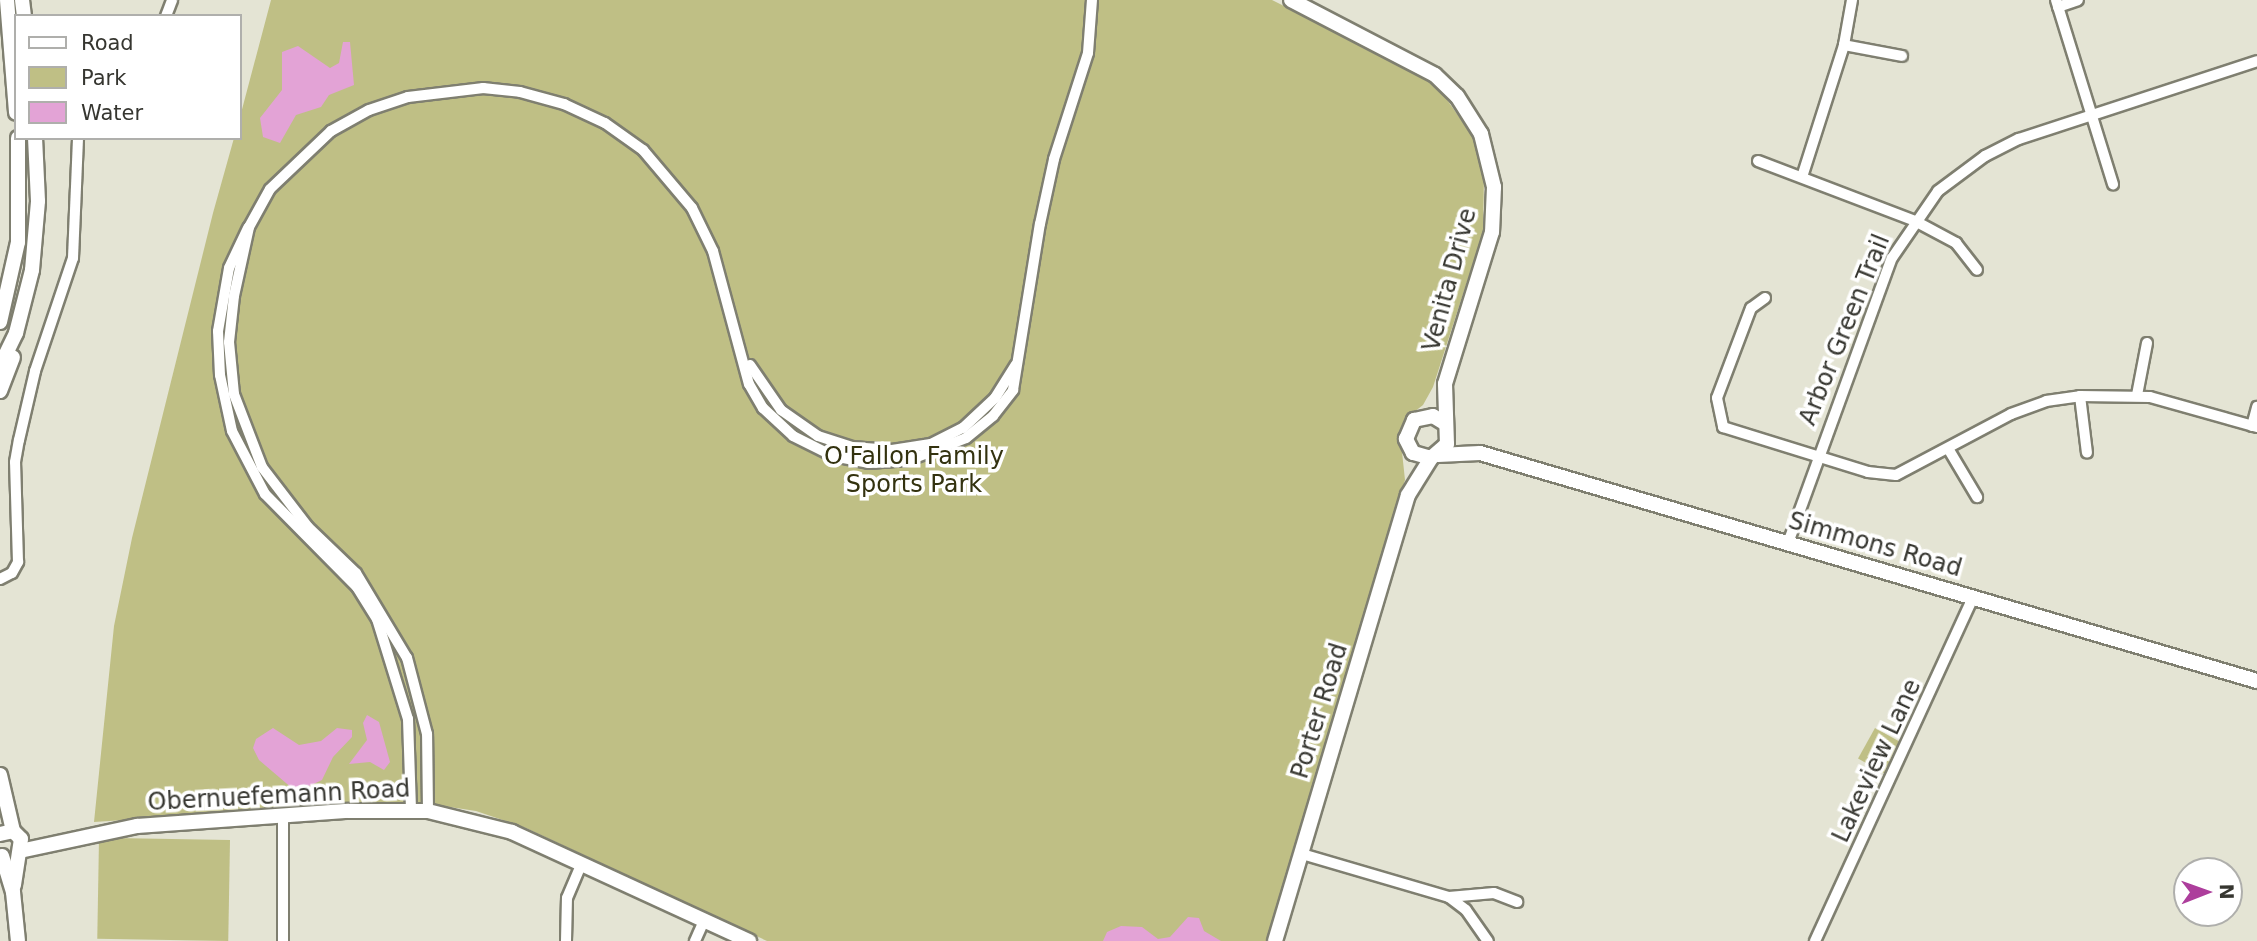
<!DOCTYPE html>
<html>
<head>
<meta charset="utf-8">
<style>
	body { margin:0 }
	#map { position:relative; width:2257px; height:941px; overflow:hidden; background:#e4e4d4; font-family:"DejaVu Sans",sans-serif }
	div>[style] { position:absolute }
	[style*='--x'] { left:calc(var(--x)*1px); top:calc(var(--y)*1px); width:calc(var(--w)*1px); rotate:calc(var(--a)*1deg) }
	.green>* { inset:0; background:#bfbf85; transform-origin:0 0 }
	.water>* { inset:0; background:#e3a3d6 }
	.roads { filter:drop-shadow(2px 0 #7f7f70) drop-shadow(-2px 0 #7f7f70) drop-shadow(0 2px #7f7f70) drop-shadow(0 -2px #7f7f70) }
	.street>* { height:10px; margin:-5px; padding:0 5px; transform-origin:5px; border-radius:5px; background:#fff }
	.secondary>* { height:14px; margin:-7px; padding:0 7px; transform-origin:7px; border-radius:7px; background:#fff }
	span { translate:-50% -50%; white-space:nowrap; text-align:center; line-height:1.15; -webkit-text-stroke:7px #fff; paint-order:stroke }
	.street-label { font-size:24px; color:#363630 }
	.park-label { font-size:24px; color:#33320f }
	.legend { position:absolute; left:14px; top:14px; width:228px; height:126px; box-sizing:border-box; background:#fff; border:2px solid #afafac; margin:0; padding:9px 12px; list-style:none; font-size:21px; color:#363630 }
	.legend li { display:flex; align-items:center; gap:14px; height:35px }
	.legend b { width:35px; border:2px solid #afafac }
	.north { position:absolute; left:2173px; top:857px; width:70px; height:70px; box-sizing:border-box; background:#fff; border:2px solid #afafac; border-radius:50%; rotate:89deg; font-size:19px; font-weight:700; line-height:28px; text-align:center; color:#363630 }
	.north::after { content:''; display:block; margin:auto; width:24px; height:32px; background:#ad3e9c; clip-path:polygon(50% 0,100% 100%,50% 72%,0 100%) }
</style>
</head>
<body>
<div id="map">
	<div class="green">
		<i style="clip-path:polygon(271px 0,1272px 0,1434px 81px,1473px 137px,1484px 176px,1483px 232px,1433px 387px,1423px 405px,1404px 420px,1400px 433px,1405px 480px,1268px 941px,767px 941px,526px 828px,476px 811px,430px 804px,383px 803px,94px 822px,114px 626px,132px 538px,213px 213px,234px 138px,240px 138px,240px 117px)"></i>
		<i style="left:1875px;top:728px;width:31px;height:35px;rotate:29deg"></i>
		<i style="left:230px;top:840px;width:101px;height:131px;rotate:91deg"></i>
	</div>
	<div class="water">
		<i style="clip-path:polygon(343px 42px,350px 42px,354px 85px,329px 95px,321px 107px,296px 115px,280px 143px,263px 137px,260px 118px,282px 90px,282px 52px,298px 46px,330px 68px,339px 63px)"></i>
		<i style="clip-path:polygon(367px 715px,379px 722px,390px 762px,384px 770px,370px 762px,349px 764px,367px 740px,363px 723px)"></i>
		<i style="clip-path:polygon(273px 728px,299px 745px,321px 741px,337px 728px,352px 730px,352px 737px,333px 757px,322px 780px,301px 790px,293px 789px,259px 760px,253px 748px,256px 739px)"></i>
		<i style="clip-path:polygon(1188px 917px,1199px 918px,1204px 931px,1221px 941px,1103px 941px,1107px 932px,1121px 926px,1142px 927px,1158px 939px,1170px 937px)"></i>
	</div>
	<div class="roads">
		<div class="street">
			<i style="--x:2056;--y:0;--w:193;--a:72.8"></i>
			<i style="--x:2058;--y:7;--w:21;--a:-19"></i>
			<i style="--x:166;--y:16;--w:17;--a:-69"></i>
			<i style="--x:1844;--y:45;--w:59;--a:10.7"></i>
			<i style="--x:1758;--y:161;--w:168;--a:20.9"></i>
			<i style="--x:1915;--y:221;--w:47;--a:28.2"></i>
			<i style="--x:1956;--y:243;--w:34;--a:52"></i>
			<i style="--x:1802;--y:177;--w:139;--a:-72.3"></i>
			<i style="--x:1844;--y:45;--w:46;--a:-79.9"></i>
			<i style="--x:248;--y:228;--w:44;--a:115.4"></i>
			<i style="--x:229;--y:268;--w:64;--a:99.9"></i>
			<i style="--x:218;--y:331;--w:44;--a:87.4"></i>
			<i style="--x:220;--y:375;--w:57;--a:77.9"></i>
			<i style="--x:232;--y:431;--w:71;--a:62.4"></i>
			<i style="--x:265;--y:494;--w:131;--a:45.3"></i>
			<i style="--x:357;--y:587;--w:38;--a:58"></i>
			<i style="--x:377;--y:619;--w:105;--a:72.8"></i>
			<i style="--x:408;--y:719;--w:91;--a:88.1"></i>
			<i style="--x:1765;--y:298;--w:17;--a:144"></i>
			<i style="--x:1751;--y:308;--w:96;--a:110.7"></i>
			<i style="--x:1717;--y:398;--w:30;--a:78"></i>
			<i style="--x:1723;--y:427;--w:152;--a:17.2"></i>
			<i style="--x:1868;--y:472;--w:28;--a:6"></i>
			<i style="--x:1896;--y:475;--w:130;--a:-27.9"></i>
			<i style="--x:2011;--y:414;--w:37;--a:-20"></i>
			<i style="--x:2046;--y:401;--w:34;--a:-8"></i>
			<i style="--x:2080;--y:396;--w:70;--a:0.8"></i>
			<i style="--x:2150;--y:397;--w:111;--a:15.7"></i>
			<i style="--x:750;--y:365;--w:55;--a:55.4"></i>
			<i style="--x:781;--y:410;--w:45;--a:35.1"></i>
			<i style="--x:818;--y:436;--w:36;--a:18"></i>
			<i style="--x:852;--y:447;--w:40;--a:4.3"></i>
			<i style="--x:892;--y:450;--w:39;--a:-9"></i>
			<i style="--x:931;--y:444;--w:36;--a:-27"></i>
			<i style="--x:963;--y:428;--w:44;--a:-43.2"></i>
			<i style="--x:995;--y:398;--w:39;--a:-58"></i>
			<i style="--x:2137;--y:395;--w:53;--a:-79.1"></i>
			<i style="--x:2080;--y:396;--w:57;--a:83"></i>
			<i style="--x:2252;--y:426;--w:20;--a:-75"></i>
			<i style="--x:1949;--y:450;--w:55;--a:59.2"></i>
			<i style="--x:1788;--y:543;--w:303;--a:-70"></i>
			<i style="--x:1892;--y:258;--w:81;--a:-55.5"></i>
			<i style="--x:1938;--y:191;--w:59;--a:-36.7"></i>
			<i style="--x:1985;--y:156;--w:38;--a:-27"></i>
			<i style="--x:2019;--y:139;--w:250;--a:-18.1"></i>
			<i style="--x:0;--y:579;--w:13;--a:-27"></i>
			<i style="--x:12;--y:573;--w:13;--a:-61"></i>
			<i style="--x:18;--y:562;--w:100;--a:-91.7"></i>
			<i style="--x:15;--y:462;--w:22;--a:-80"></i>
			<i style="--x:19;--y:440;--w:71;--a:-76.9"></i>
			<i style="--x:35;--y:371;--w:119;--a:-71.4"></i>
			<i style="--x:73;--y:258;--w:120;--a:-87.6"></i>
			<i style="--x:428;--y:811;--w:77;--a:-90.7"></i>
			<i style="--x:427;--y:734;--w:79;--a:-104.7"></i>
			<i style="--x:407;--y:658;--w:99;--a:-121"></i>
			<i style="--x:356;--y:573;--w:66;--a:-136.2"></i>
			<i style="--x:308;--y:527;--w:76;--a:-127.5"></i>
			<i style="--x:262;--y:467;--w:78;--a:-111"></i>
			<i style="--x:234;--y:394;--w:52;--a:-95.5"></i>
			<i style="--x:229;--y:342;--w:46;--a:-83.8"></i>
			<i style="--x:234;--y:296;--w:71;--a:-77.7"></i>
			<i style="--x:249;--y:227;--w:43;--a:-61.1"></i>
			<i style="--x:270;--y:189;--w:84;--a:-43.6"></i>
			<i style="--x:331;--y:131;--w:43;--a:-28.9"></i>
			<i style="--x:369;--y:110;--w:41;--a:-18.4"></i>
			<i style="--x:408;--y:97;--w:76;--a:-6.8"></i>
			<i style="--x:483;--y:88;--w:37;--a:6"></i>
			<i style="--x:520;--y:92;--w:46;--a:15.3"></i>
			<i style="--x:564;--y:104;--w:45;--a:24.9"></i>
			<i style="--x:605;--y:123;--w:47;--a:35.4"></i>
			<i style="--x:643;--y:150;--w:76;--a:49.8"></i>
			<i style="--x:692;--y:208;--w:48;--a:64"></i>
			<i style="--x:713;--y:251;--w:138;--a:74.9"></i>
			<i style="--x:749;--y:384;--w:28;--a:60"></i>
			<i style="--x:763;--y:408;--w:41;--a:43"></i>
			<i style="--x:793;--y:436;--w:45;--a:26.6"></i>
			<i style="--x:833;--y:456;--w:37;--a:11"></i>
			<i style="--x:869;--y:463;--w:40;--a:-4.3"></i>
			<i style="--x:909;--y:460;--w:61;--a:-21.1"></i>
			<i style="--x:966;--y:438;--w:35;--a:-39"></i>
			<i style="--x:993;--y:416;--w:33;--a:-52"></i>
			<i style="--x:1013;--y:390;--w:168;--a:-80.8"></i>
			<i style="--x:1040;--y:224;--w:66;--a:-77.8"></i>
			<i style="--x:1054;--y:159;--w:111;--a:-72.2"></i>
			<i style="--x:1088;--y:53;--w:53;--a:-85.7"></i>
			<i style="--x:283;--y:815;--w:126;--a:90"></i>
			<i style="--x:1302;--y:854;--w:153;--a:16.3"></i>
			<i style="--x:1449;--y:897;--w:45;--a:-5.1"></i>
			<i style="--x:1494;--y:893;--w:25;--a:21"></i>
			<i style="--x:1449;--y:897;--w:21;--a:37"></i>
			<i style="--x:1466;--y:910;--w:38;--a:55"></i>
			<i style="--x:566;--y:941;--w:43;--a:-88.7"></i>
			<i style="--x:567;--y:898;--w:36;--a:-67"></i>
			<i style="--x:695;--y:941;--w:22;--a:-66"></i>
			<i style="--x:1815;--y:941;--w:379;--a:-65.3"></i>
		</div>
		<div class="secondary">
			<i style="--x:7;--y:0;--w:113;--a:85.4"></i>
			<i style="--x:22;--y:0;--w:16;--a:83"></i>
			<i style="--x:1291;--y:0;--w:162;--a:27.5"></i>
			<i style="--x:1435;--y:75;--w:30;--a:44"></i>
			<i style="--x:1457;--y:96;--w:45;--a:57.7"></i>
			<i style="--x:1481;--y:134;--w:55;--a:76.2"></i>
			<i style="--x:1494;--y:187;--w:45;--a:92.5"></i>
			<i style="--x:1492;--y:232;--w:159;--a:107.2"></i>
			<i style="--x:1445;--y:384;--w:60;--a:88.1"></i>
			<i style="--x:1447;--y:444;--w:21;--a:139"></i>
			<i style="--x:1431;--y:458;--w:19;--a:-164"></i>
			<i style="--x:1413;--y:453;--w:16;--a:-117"></i>
			<i style="--x:1406;--y:439;--w:21;--a:-67"></i>
			<i style="--x:1414;--y:420;--w:19;--a:-12"></i>
			<i style="--x:1433;--y:416;--w:13;--a:32"></i>
			<i style="--x:0;--y:322;--w:82;--a:-77.3"></i>
			<i style="--x:18;--y:242;--w:104;--a:-90"></i>
			<i style="--x:0;--y:366;--w:37;--a:-64"></i>
			<i style="--x:16;--y:333;--w:65;--a:-75.7"></i>
			<i style="--x:32;--y:270;--w:69;--a:-85"></i>
			<i style="--x:38;--y:201;--w:63;--a:-92.7"></i>
			<i style="--x:0;--y:391;--w:36;--a:-69"></i>
			<i style="--x:1438;--y:455;--w:42;--a:-2.7"></i>
			<i style="--x:1480;--y:453;--w:810;--a:16.35"></i>
			<i style="--x:0;--y:775;--w:57;--a:76.9"></i>
			<i style="--x:0;--y:834;--w:13;--a:-13"></i>
			<i style="--x:13;--y:831;--w:11;--a:45"></i>
			<i style="--x:21;--y:839;--w:47;--a:98.7"></i>
			<i style="--x:20;--y:851;--w:120;--a:-12.1"></i>
			<i style="--x:137;--y:826;--w:212;--a:-4.1"></i>
			<i style="--x:348;--y:811;--w:80;--a:0"></i>
			<i style="--x:428;--y:811;--w:87;--a:14"></i>
			<i style="--x:512;--y:832;--w:261;--a:24.7"></i>
			<i style="--x:2;--y:856;--w:38;--a:73"></i>
			<i style="--x:13;--y:892;--w:49;--a:84.2"></i>
			<i style="--x:1275;--y:941;--w:465;--a:-73.4"></i>
			<i style="--x:1408;--y:495;--w:44;--a:-58.1"></i>
		</div>
	</div>
	<div class="street-label">
		<span style="left:1450px;top:280px;rotate:-75deg">Venita Drive</span>
		<span style="left:1845px;top:330px;rotate:-68deg">Arbor Green Trail</span>
		<span style="left:1875px;top:545px;rotate:16deg">Simmons Road</span>
		<span style="left:1320px;top:711px;rotate:-73deg">Porter Road</span>
		<span style="left:1877px;top:761px;rotate:-65deg">Lakeview Lane</span>
		<span style="left:279px;top:796px;rotate:-3deg">Obernuefemann Road</span>
	</div>
	<div class="park-label">
		<span style="left:914px;top:471px">O'Fallon Family<br>Sports Park</span>
	</div>
	<ul class="legend">
	<li><b style="height:9px;background:#fff"></b>Road</li>
	<li><b style="height:19px;background:#bfbf85"></b>Park</li>
	<li><b style="height:19px;background:#e3a3d6"></b>Water</li>
	</ul>
	<div class="north">N</div>
</div>
</body>
</html>
